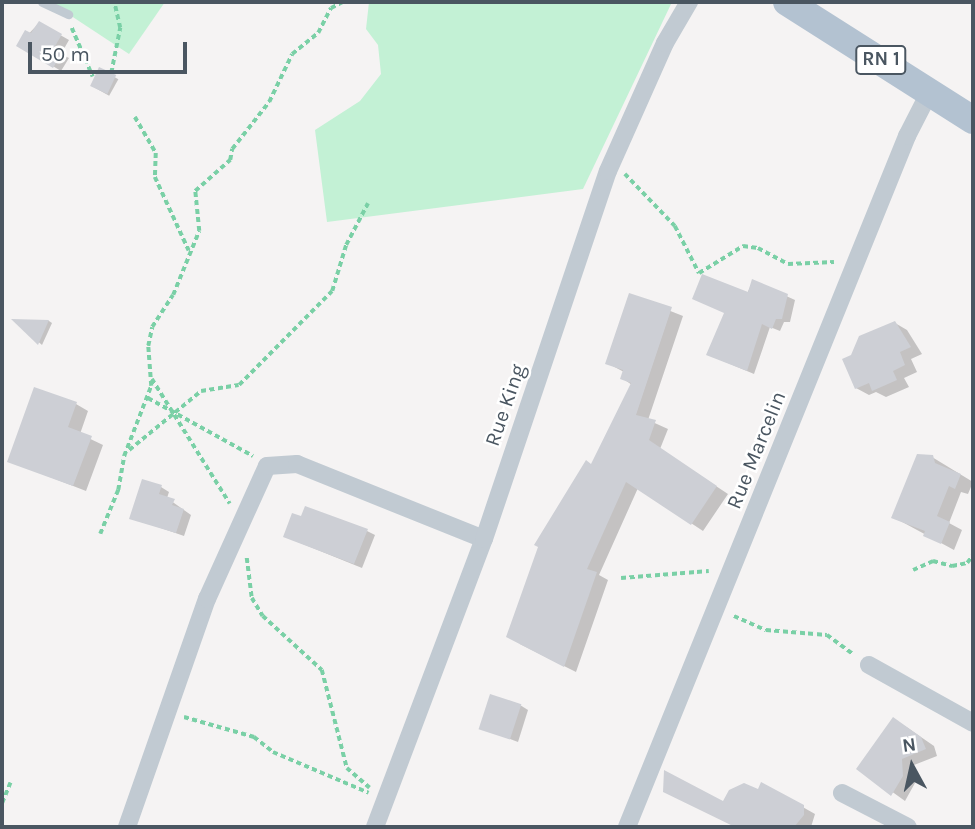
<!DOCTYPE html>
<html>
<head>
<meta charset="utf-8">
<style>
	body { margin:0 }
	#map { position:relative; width:975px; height:829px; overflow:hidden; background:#f5f3f3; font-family:Karla,sans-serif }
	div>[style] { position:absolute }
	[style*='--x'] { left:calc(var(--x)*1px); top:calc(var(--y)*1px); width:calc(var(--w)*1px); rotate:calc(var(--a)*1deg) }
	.green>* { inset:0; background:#c3f1d5 }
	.shadow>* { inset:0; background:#0003; transform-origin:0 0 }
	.building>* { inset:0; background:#cdcfd5; transform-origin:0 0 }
	.path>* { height:3.5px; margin-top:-1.75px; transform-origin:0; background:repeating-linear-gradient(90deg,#7ad0a6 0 5px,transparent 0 8.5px) }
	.service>* { height:9px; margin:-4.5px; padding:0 4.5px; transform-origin:4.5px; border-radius:4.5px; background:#c1cad2 }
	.minor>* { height:18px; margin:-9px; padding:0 9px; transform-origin:9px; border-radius:9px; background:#c1cad2 }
	.primary>* { height:28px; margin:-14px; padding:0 14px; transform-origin:14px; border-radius:14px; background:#b3c2d1 }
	span { translate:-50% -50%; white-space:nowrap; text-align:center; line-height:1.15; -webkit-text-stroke:5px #fff; paint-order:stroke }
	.shield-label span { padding:2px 5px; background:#fff; border:2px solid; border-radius:5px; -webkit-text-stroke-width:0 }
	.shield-label { font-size:19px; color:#4a5661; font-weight:700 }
	.street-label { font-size:21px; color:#4a5661 }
	.frame { position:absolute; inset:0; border:4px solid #4a5661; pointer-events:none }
	.north { position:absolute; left:877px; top:731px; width:70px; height:70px; -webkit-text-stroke:5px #fff; paint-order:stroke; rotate:352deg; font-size:19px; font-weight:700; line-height:28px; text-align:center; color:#4a5661 }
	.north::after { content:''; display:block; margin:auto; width:24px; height:32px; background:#4a5661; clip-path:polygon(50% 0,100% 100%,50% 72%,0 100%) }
	.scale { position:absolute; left:28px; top:42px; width:159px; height:32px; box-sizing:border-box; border:4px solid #4a5661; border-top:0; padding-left:9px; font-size:21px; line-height:24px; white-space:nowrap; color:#4a5661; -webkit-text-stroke:5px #fff; paint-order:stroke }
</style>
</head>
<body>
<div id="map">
	<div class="green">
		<i style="clip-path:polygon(50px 2px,165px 2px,129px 54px)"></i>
		<i style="clip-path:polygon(369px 2px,672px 2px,583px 189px,327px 222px,315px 130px,360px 101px,381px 74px,378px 45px,366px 29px)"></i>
	</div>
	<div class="shadow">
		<i style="clip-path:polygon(39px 23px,69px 40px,61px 54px,69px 58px,61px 71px,18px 45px)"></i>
		<i style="left:100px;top:69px;width:21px;height:19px;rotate:29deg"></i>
		<i style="clip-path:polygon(753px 281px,795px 300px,790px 322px,784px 322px,780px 331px,770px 327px,754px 374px,716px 358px)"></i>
		<i style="clip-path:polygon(630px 295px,683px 316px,648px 420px,668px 429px,660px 449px,728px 494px,703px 531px,638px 488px,599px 575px,608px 580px,576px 672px,520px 644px,592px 466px,632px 385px,622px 378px,624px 372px,607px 363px)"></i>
		<i style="clip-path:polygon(15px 321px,49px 321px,52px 323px,42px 345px)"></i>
		<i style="clip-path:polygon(895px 323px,907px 330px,922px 354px,911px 359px,917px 372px,904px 378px,909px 387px,886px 397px,876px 392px,869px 395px,856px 388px,852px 357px)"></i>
		<i style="clip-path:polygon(76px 404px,88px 411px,80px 434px,103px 445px,86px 491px,9px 461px)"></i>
		<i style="clip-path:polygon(932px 457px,973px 482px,968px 494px,961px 492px,949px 523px,962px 530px,954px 550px,893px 517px)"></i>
		<i style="clip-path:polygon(161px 487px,169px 492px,167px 498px,191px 515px,184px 536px,132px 518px)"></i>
		<i style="clip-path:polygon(367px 531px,375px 535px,362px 568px,293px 540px)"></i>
		<i style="clip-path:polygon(520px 705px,528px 710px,518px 742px,481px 728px)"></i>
		<i style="clip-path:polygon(905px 726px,934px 746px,937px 756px,914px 765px,915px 783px,905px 801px,859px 768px)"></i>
		<i style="clip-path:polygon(762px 784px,815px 814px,811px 827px,736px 827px,677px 797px,724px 803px,759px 791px)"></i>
	</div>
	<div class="building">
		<i style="clip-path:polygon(39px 21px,62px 34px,54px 48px,62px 53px,53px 68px,16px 46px,25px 30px,31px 33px)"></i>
		<i style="left:99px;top:67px;width:19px;height:21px;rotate:25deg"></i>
		<i style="clip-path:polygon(702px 274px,748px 292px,752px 279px,788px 294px,782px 319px,776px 319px,772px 329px,762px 324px,747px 371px,706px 355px,724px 313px,692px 299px)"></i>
		<i style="clip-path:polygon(629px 293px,672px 307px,636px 415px,656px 420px,649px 440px,717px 486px,691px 525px,626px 482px,587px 569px,597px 572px,564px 667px,506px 637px,538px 547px,534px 545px,586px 460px,591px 464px,631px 383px,620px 379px,623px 370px,605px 364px)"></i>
		<i style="clip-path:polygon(11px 319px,49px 320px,38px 345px)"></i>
		<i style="clip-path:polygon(895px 321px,911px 347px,900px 352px,905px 365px,893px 371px,897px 380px,872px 391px,869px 383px,855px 389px,842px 359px,851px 355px,859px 336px)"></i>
		<i style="clip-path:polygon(34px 387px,77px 402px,68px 427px,92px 436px,73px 486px,7px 462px)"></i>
		<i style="clip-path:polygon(917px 454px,933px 455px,935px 463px,961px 474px,955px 489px,949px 486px,937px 516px,950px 522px,941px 544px,923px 536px,925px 531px,891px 518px)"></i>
		<i style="clip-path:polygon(142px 479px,162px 485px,159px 494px,175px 499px,172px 505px,184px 509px,176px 533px,129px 519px)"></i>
		<i style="clip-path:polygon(305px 506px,368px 529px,354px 564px,283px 537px,292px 513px,301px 516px)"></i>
		<i style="left:490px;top:694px;width:33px;height:37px;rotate:18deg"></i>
		<i style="clip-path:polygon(893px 717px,921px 737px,926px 749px,902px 759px,903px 776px,891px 796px,856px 769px)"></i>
		<i style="clip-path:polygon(664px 770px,723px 801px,729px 790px,744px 783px,758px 789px,761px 782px,804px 805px,804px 815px,794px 827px,735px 827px,663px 792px)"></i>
	</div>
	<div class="path">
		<i style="--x:72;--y:28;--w:53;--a:66.8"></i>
		<i style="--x:111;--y:73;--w:46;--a:-78.7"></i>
		<i style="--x:120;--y:28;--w:27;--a:-103"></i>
		<i style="--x:135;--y:117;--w:42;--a:59.7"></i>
		<i style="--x:156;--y:153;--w:24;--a:92"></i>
		<i style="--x:155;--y:177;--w:81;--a:65.3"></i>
		<i style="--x:625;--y:174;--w:72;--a:46.1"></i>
		<i style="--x:675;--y:226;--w:53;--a:62.9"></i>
		<i style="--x:699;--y:273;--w:52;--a:-31.5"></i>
		<i style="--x:743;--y:246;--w:15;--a:8"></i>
		<i style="--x:758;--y:248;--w:34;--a:28"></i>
		<i style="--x:788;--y:264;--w:46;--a:-2.5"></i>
		<i style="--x:152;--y:379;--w:147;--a:58"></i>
		<i style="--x:148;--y:398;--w:120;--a:28.9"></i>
		<i style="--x:129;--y:450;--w:93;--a:-39.3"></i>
		<i style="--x:201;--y:391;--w:38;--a:-9"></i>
		<i style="--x:239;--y:385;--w:132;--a:-45.3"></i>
		<i style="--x:332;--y:291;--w:48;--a:-73.1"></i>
		<i style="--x:346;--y:245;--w:47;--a:-62.4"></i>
		<i style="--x:100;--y:534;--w:48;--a:-67.8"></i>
		<i style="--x:118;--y:490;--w:35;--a:-80"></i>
		<i style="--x:124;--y:456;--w:75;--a:-68.9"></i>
		<i style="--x:151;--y:386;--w:40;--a:-94.3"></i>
		<i style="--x:148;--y:346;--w:19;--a:-78"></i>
		<i style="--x:152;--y:327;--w:38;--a:-57"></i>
		<i style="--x:173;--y:295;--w:69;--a:-67.9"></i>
		<i style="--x:199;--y:231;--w:40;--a:-95.7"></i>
		<i style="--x:195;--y:191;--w:47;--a:-41.5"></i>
		<i style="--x:230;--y:160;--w:11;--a:-80"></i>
		<i style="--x:232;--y:149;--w:60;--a:-51.8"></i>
		<i style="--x:269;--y:102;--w:53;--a:-64.4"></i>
		<i style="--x:292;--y:54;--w:33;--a:-39"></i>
		<i style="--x:318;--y:33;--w:28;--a:-63"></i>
		<i style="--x:331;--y:8;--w:13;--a:-27"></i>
		<i style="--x:247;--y:558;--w:40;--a:82.9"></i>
		<i style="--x:252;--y:598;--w:21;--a:59"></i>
		<i style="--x:263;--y:616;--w:80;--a:42.5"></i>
		<i style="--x:322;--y:670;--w:101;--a:75.7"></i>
		<i style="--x:347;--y:768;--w:30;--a:41"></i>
		<i style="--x:913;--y:570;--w:22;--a:-24"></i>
		<i style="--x:933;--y:561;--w:20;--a:15"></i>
		<i style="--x:952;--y:566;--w:15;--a:-11"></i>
		<i style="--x:967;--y:563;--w:10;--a:-53"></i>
		<i style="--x:621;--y:578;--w:88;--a:-4.5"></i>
		<i style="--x:734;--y:616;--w:35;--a:24"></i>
		<i style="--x:766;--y:630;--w:61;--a:4.7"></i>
		<i style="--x:827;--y:635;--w:32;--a:36"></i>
		<i style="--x:184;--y:717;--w:73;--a:15.9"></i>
		<i style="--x:254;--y:737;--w:24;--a:38"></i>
		<i style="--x:273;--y:752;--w:104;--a:23.1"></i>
		<i style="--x:2;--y:803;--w:22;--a:-68"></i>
	</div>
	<div class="service">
		<i style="--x:42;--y:2;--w:29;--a:25"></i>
	</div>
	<div class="minor">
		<i style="--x:869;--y:665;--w:119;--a:29.1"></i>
		<i style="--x:842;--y:793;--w:74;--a:27.3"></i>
		<i style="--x:127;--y:827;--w:242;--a:-70.7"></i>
		<i style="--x:207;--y:599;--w:146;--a:-65.7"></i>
		<i style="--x:267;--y:466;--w:30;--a:-4"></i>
		<i style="--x:297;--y:464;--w:201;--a:21.9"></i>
		<i style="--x:375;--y:827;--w:308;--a:-69.3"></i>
		<i style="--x:484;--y:539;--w:388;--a:-71.4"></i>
		<i style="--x:608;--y:171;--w:140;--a:-66"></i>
		<i style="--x:665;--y:43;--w:48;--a:-59.7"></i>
		<i style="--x:627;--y:827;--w:746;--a:-67.94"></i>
		<i style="--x:907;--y:136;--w:51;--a:-62.9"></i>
	</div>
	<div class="primary">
		<i style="--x:787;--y:2;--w:220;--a:32.4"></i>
	</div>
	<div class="shield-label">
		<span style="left:881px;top:60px">RN 1</span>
	</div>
	<div class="street-label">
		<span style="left:505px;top:405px;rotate:-71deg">Rue King</span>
		<span style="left:756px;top:450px;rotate:-68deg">Rue Marcelin</span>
	</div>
	<div class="frame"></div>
	<div class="north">N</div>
	<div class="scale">50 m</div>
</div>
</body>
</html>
